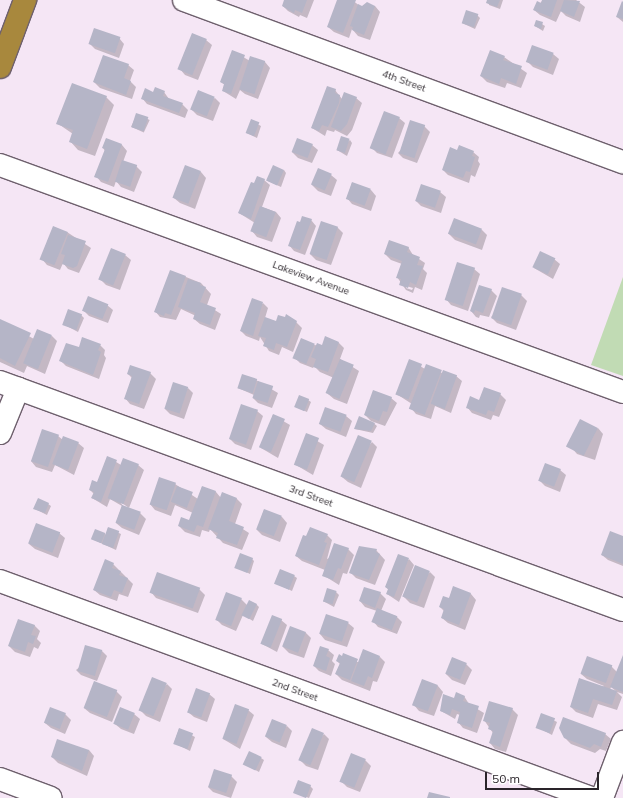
<!DOCTYPE html>
<html>
<head>
<meta charset="utf-8">
<style>
	body { margin:0 }
	#map { position:relative; width:623px; height:798px; overflow:hidden; background:#f5e6f5; font-family:Mulish,sans-serif }
	div>[style] { position:absolute }
	[style*='--x'] { left:calc(var(--x)*1px); top:calc(var(--y)*1px); width:calc(var(--w)*1px); rotate:calc(var(--a)*1deg) }
	.green>* { inset:0; background:#c1dbb4 }
	.shadow>* { inset:0; background:#0003; transform-origin:0 0 }
	.building>* { inset:0; background:#b5b5c7; transform-origin:0 0 }
	.roads { filter:drop-shadow(1px 0 #6e606d) drop-shadow(-1px 0 #6e606d) drop-shadow(0 1px #6e606d) drop-shadow(0 -1px #6e606d) }
	.minor>* { height:22px; margin:-11px; padding:0 11px; transform-origin:11px; border-radius:11px; background:#fff }
	.highway>* { height:22px; margin:-11px; padding:0 11px; transform-origin:11px; border-radius:11px; background:#a8883d }
	span { translate:-50% -50%; white-space:nowrap; text-align:center; line-height:1.15; -webkit-text-stroke:4px #fff; paint-order:stroke }
	.street-label { font-size:10px; color:#2a242a }
	.scale { position:absolute; left:485px; top:772px; width:114px; height:18px; box-sizing:border-box; border:2px solid #2a242a; border-top:0; padding-left:5px; font-size:12px; line-height:14px; white-space:nowrap; color:#2a242a; -webkit-text-stroke:3px #fff; paint-order:stroke }
</style>
</head>
<body>
<div id="map">
	<div class="green">
		<i style="clip-path:polygon(623px 277px,623px 376px,591px 365px)"></i>
	</div>
	<div class="shadow">
		<i style="clip-path:polygon(285px 0,314px 0,307px 18px,300px 15px,299px 17px,288px 11px,283px 6px)"></i>
		<i style="clip-path:polygon(339px 0,352px 0,360px 6px,375px 6px,380px 12px,370px 40px,358px 36px,352px 29px,349px 38px,334px 32px,328px 27px)"></i>
		<i style="clip-path:polygon(488px 0,503px 0,500px 9px,489px 5px)"></i>
		<i style="clip-path:polygon(543px 0,576px 0,585px 7px,580px 22px,566px 16px,561px 11px,556px 22px,540px 15px,534px 10px)"></i>
		<i style="clip-path:polygon(623px 3px,623px 22px,617px 17px)"></i>
		<i style="clip-path:polygon(477px 15px,480px 18px,475px 29px,462px 23px)"></i>
		<i style="clip-path:polygon(537px 21px,545px 26px,543px 31px,535px 26px)"></i>
		<i style="clip-path:polygon(119px 38px,124px 44px,119px 58px,95px 49px,89px 43px)"></i>
		<i style="clip-path:polygon(206px 40px,212px 45px,198px 80px,185px 75px,180px 69px)"></i>
		<i style="clip-path:polygon(233px 51px,250px 61px,265px 62px,270px 68px,258px 99px,245px 94px,240px 90px,236px 99px,223px 91px,225px 85px,221px 82px)"></i>
		<i style="clip-path:polygon(553px 54px,559px 59px,553px 75px,533px 67px,528px 62px)"></i>
		<i style="clip-path:polygon(504px 57px,527px 73px,521px 88px,507px 83px,505px 88px,487px 82px,481px 76px)"></i>
		<i style="clip-path:polygon(128px 65px,134px 70px,130px 81px,136px 87px,132px 99px,100px 88px,94px 82px)"></i>
		<i style="clip-path:polygon(335px 90px,342px 99px,356px 98px,362px 103px,352px 130px,347px 136px,335px 130px,334px 132px,327px 130px,325px 136px,312px 128px)"></i>
		<i style="clip-path:polygon(164px 92px,169px 99px,182px 104px,188px 110px,185px 118px,147px 104px,142px 98px)"></i>
		<i style="clip-path:polygon(106px 97px,114px 105px,95px 156px,78px 150px,70px 141px,73px 134px,57px 123px)"></i>
		<i style="clip-path:polygon(215px 98px,220px 103px,213px 121px,197px 115px,192px 110px)"></i>
		<i style="left:137px;top:114px;width:14px;height:14px;rotate:25deg"></i>
		<i style="clip-path:polygon(399px 118px,405px 123px,392px 158px,377px 153px,371px 147px)"></i>
		<i style="clip-path:polygon(251px 121px,261px 126px,257px 138px,247px 133px)"></i>
		<i style="clip-path:polygon(424px 126px,430px 132px,417px 163px,403px 158px,398px 153px)"></i>
		<i style="clip-path:polygon(106px 139px,122px 145px,127px 151px,123px 162px,136px 166px,142px 172px,134px 192px,121px 187px,116px 181px,114px 187px,101px 182px,96px 176px,105px 151px,103px 148px)"></i>
		<i style="clip-path:polygon(350px 140px,352px 143px,347px 156px,337px 150px)"></i>
		<i style="clip-path:polygon(312px 145px,318px 150px,312px 163px,298px 158px,292px 152px)"></i>
		<i style="clip-path:polygon(458px 151px,473px 152px,479px 157px,478px 161px,480px 164px,475px 177px,471px 175px,469px 183px,448px 175px,443px 170px)"></i>
		<i style="clip-path:polygon(186px 167px,201px 172px,206px 178px,195px 209px,180px 203px,174px 198px)"></i>
		<i style="clip-path:polygon(284px 170px,286px 173px,281px 187px,268px 181px)"></i>
		<i style="clip-path:polygon(331px 175px,337px 180px,331px 196px,318px 191px,312px 185px)"></i>
		<i style="clip-path:polygon(264px 180px,270px 185px,262px 207px,276px 212px,281px 218px,272px 242px,257px 237px,252px 231px,255px 223px,239px 213px,255px 185px)"></i>
		<i style="clip-path:polygon(352px 183px,371px 190px,376px 196px,371px 211px,352px 204px,347px 198px)"></i>
		<i style="clip-path:polygon(440px 192px,446px 197px,441px 213px,421px 206px,416px 201px)"></i>
		<i style="clip-path:polygon(311px 220px,316px 226px,305px 255px,294px 251px,289px 245px,301px 224px)"></i>
		<i style="clip-path:polygon(337px 227px,343px 233px,331px 265px,316px 260px,310px 254px)"></i>
		<i style="clip-path:polygon(482px 230px,487px 235px,482px 250px,455px 240px,449px 234px)"></i>
		<i style="clip-path:polygon(67px 232px,91px 248px,79px 273px,68px 269px,63px 263px,60px 270px,47px 265px,42px 259px)"></i>
		<i style="clip-path:polygon(evenodd,408px 247px,413px 255px,425px 263px,423px 269px,427px 273px,422px 290px,415px 287px,413px 293px,406px 290px,397px 277px,402px 264px,391px 260px,385px 254px,408px 247px,406px 286px,413px 288px,412px 290px,406px 288px,406px 286px)"></i>
		<i style="clip-path:polygon(125px 255px,131px 260px,120px 290px,106px 285px,100px 279px)"></i>
		<i style="clip-path:polygon(554px 259px,560px 264px,553px 279px,534px 268px)"></i>
		<i style="clip-path:polygon(474px 269px,480px 274px,468px 311px,451px 305px,446px 299px)"></i>
		<i style="clip-path:polygon(171px 271px,201px 283px,211px 294px,207px 305px,221px 314px,215px 330px,200px 324px,194px 319px,196px 316px,181px 309px,176px 320px,160px 317px,155px 311px)"></i>
		<i style="clip-path:polygon(491px 290px,497px 296px,489px 317px,480px 315px,479px 318px,476px 317px,471px 311px)"></i>
		<i style="clip-path:polygon(521px 295px,527px 301px,516px 330px,497px 323px,491px 317px)"></i>
		<i style="clip-path:polygon(263px 303px,268px 308px,265px 318px,277px 322px,296px 322px,302px 328px,293px 352px,282px 347px,279px 355px,269px 351px,260px 337px,259px 341px,246px 336px,241px 331px)"></i>
		<i style="clip-path:polygon(107px 305px,113px 310px,108px 323px,89px 316px,84px 311px)"></i>
		<i style="clip-path:polygon(81px 315px,84px 318px,78px 332px,63px 324px)"></i>
		<i style="clip-path:polygon(0 320px,34px 339px,52px 336px,57px 341px,45px 374px,27px 366px,24px 373px,0 362px)"></i>
		<i style="clip-path:polygon(326px 338px,339px 343px,344px 348px,340px 359px,359px 371px,347px 404px,334px 399px,328px 394px,334px 378px,320px 372px,314px 366px,313px 368px,300px 363px,295px 358px,314px 345px,323px 346px)"></i>
		<i style="clip-path:polygon(100px 345px,105px 350px,104px 355px,106px 358px,99px 379px,66px 366px,60px 360px)"></i>
		<i style="clip-path:polygon(410px 360px,425px 369px,456px 376px,462px 381px,451px 413px,435px 406px,431px 419px,416px 414px,411px 408px,412px 404px,398px 395px)"></i>
		<i style="clip-path:polygon(150px 373px,156px 379px,144px 409px,130px 404px,125px 398px,132px 378px,128px 374px)"></i>
		<i style="clip-path:polygon(256px 380px,278px 393px,272px 408px,258px 403px,253px 398px,254px 395px,238px 388px)"></i>
		<i style="clip-path:polygon(188px 388px,193px 393px,184px 419px,170px 414px,165px 409px)"></i>
		<i style="clip-path:polygon(500px 394px,506px 400px,499px 417px,493px 415px,491px 420px,472px 413px,467px 407px)"></i>
		<i style="clip-path:polygon(391px 398px,397px 403px,385px 426px,371px 421px,377px 426px,373px 433px,355px 429px,373px 423px,365px 415px)"></i>
		<i style="clip-path:polygon(308px 400px,311px 402px,307px 412px,296px 407px)"></i>
		<i style="clip-path:polygon(257px 411px,263px 416px,251px 450px,235px 444px,230px 439px)"></i>
		<i style="clip-path:polygon(273px 415px,290px 425px,278px 458px,261px 448px)"></i>
		<i style="clip-path:polygon(346px 416px,352px 421px,346px 437px,326px 429px,320px 424px)"></i>
		<i style="clip-path:polygon(598px 428px,603px 434px,595px 460px,577px 454px,572px 448px)"></i>
		<i style="clip-path:polygon(307px 435px,324px 445px,313px 475px,296px 465px)"></i>
		<i style="clip-path:polygon(58px 436px,63px 440px,78px 443px,84px 448px,74px 475px,55px 465px,52px 472px,36px 467px,31px 461px)"></i>
		<i style="clip-path:polygon(372px 442px,377px 447px,361px 488px,348px 482px,342px 477px)"></i>
		<i style="clip-path:polygon(108px 457px,121px 465px,138px 465px,144px 470px,129px 508px,119px 501px,125px 508px,140px 513px,146px 519px,139px 535px,122px 528px,116px 523px,122px 506px,110px 499px,107px 507px,92px 498px,94px 494px,90px 490px,98px 483px)"></i>
		<i style="clip-path:polygon(560px 470px,566px 475px,560px 492px,545px 486px,540px 481px)"></i>
		<i style="clip-path:polygon(175px 484px,198px 499px,202px 487px,216px 492px,221px 498px,223px 493px,237px 499px,242px 504px,235px 524px,249px 533px,242px 550px,223px 543px,210px 529px,209px 532px,202px 530px,200px 537px,185px 532px,179px 526px,190px 521px,193px 513px,175px 505px,171px 516px,155px 510px,150px 504px)"></i>
		<i style="clip-path:polygon(48px 504px,51px 506px,47px 515px,35px 509px)"></i>
		<i style="clip-path:polygon(264px 510px,282px 517px,287px 523px,280px 542px,262px 535px,257px 530px)"></i>
		<i style="clip-path:polygon(108px 528px,121px 534px,116px 550px,92px 539px,104px 533px,106px 535px)"></i>
		<i style="clip-path:polygon(59px 533px,65px 538px,58px 558px,35px 549px,29px 544px)"></i>
		<i style="clip-path:polygon(327px 535px,332px 540px,327px 559px,348px 549px,354px 555px,347px 574px,343px 573px,339px 585px,323px 575px,325px 570px,302px 561px,296px 556px,307px 537px)"></i>
		<i style="clip-path:polygon(623px 537px,623px 566px,608px 560px,602px 555px)"></i>
		<i style="clip-path:polygon(376px 550px,385px 560px,375px 585px,356px 578px,350px 572px)"></i>
		<i style="clip-path:polygon(252px 559px,254px 561px,250px 574px,236px 567px)"></i>
		<i style="clip-path:polygon(409px 559px,414px 565px,399px 602px,387px 594px,389px 590px,386px 587px)"></i>
		<i style="clip-path:polygon(113px 564px,133px 584px,128px 597px,119px 594px,117px 601px,100px 595px,94px 590px)"></i>
		<i style="clip-path:polygon(430px 572px,435px 577px,424px 608px,410px 603px,404px 597px)"></i>
		<i style="clip-path:polygon(294px 576px,297px 578px,292px 591px,275px 583px)"></i>
		<i style="clip-path:polygon(453px 588px,471px 594px,476px 600px,465px 630px,448px 623px,442px 618px,445px 612px,440px 607px,449px 599px)"></i>
		<i style="clip-path:polygon(199px 589px,205px 595px,198px 613px,156px 598px,151px 592px)"></i>
		<i style="clip-path:polygon(336px 592px,339px 595px,334px 607px,323px 601px)"></i>
		<i style="clip-path:polygon(380px 593px,386px 599px,381px 611px,396px 616px,402px 622px,397px 634px,378px 627px,373px 621px,377px 611px,365px 607px,360px 601px)"></i>
		<i style="clip-path:polygon(241px 599px,248px 606px,256px 604px,259px 607px,253px 621px,243px 615px,236px 631px,222px 625px,217px 620px)"></i>
		<i style="clip-path:polygon(281px 620px,287px 625px,277px 652px,262px 644px)"></i>
		<i style="clip-path:polygon(348px 623px,354px 628px,347px 647px,325px 640px,320px 634px)"></i>
		<i style="clip-path:polygon(34px 625px,40px 631px,37px 639px,41px 643px,38px 649px,34px 647px,30px 657px,15px 652px,9px 646px)"></i>
		<i style="clip-path:polygon(305px 632px,311px 638px,304px 658px,289px 653px,283px 647px)"></i>
		<i style="clip-path:polygon(101px 650px,107px 656px,97px 681px,81px 675px,76px 670px)"></i>
		<i style="clip-path:polygon(328px 650px,334px 655px,332px 661px,335px 664px,331px 676px,319px 671px,314px 666px)"></i>
		<i style="clip-path:polygon(380px 657px,385px 662px,377px 682px,373px 681px,370px 691px,342px 680px,336px 674px,340px 664px,337px 661px,359px 662px)"></i>
		<i style="clip-path:polygon(evenodd,623px 657px,623px 694px,617px 692px,622px 697px,617px 710px,598px 704px,593px 718px,576px 712px,571px 707px,604px 686px,587px 679px,581px 674px,611px 666px,617px 672px,623px 657px,611px 687px,617px 692px,610px 690px,611px 687px)"></i>
		<i style="clip-path:polygon(466px 664px,472px 670px,465px 685px,452px 680px,446px 674px)"></i>
		<i style="clip-path:polygon(423px 681px,438px 686px,443px 692px,434px 716px,419px 711px,414px 705px)"></i>
		<i style="clip-path:polygon(167px 684px,172px 689px,160px 722px,146px 716px,141px 711px)"></i>
		<i style="clip-path:polygon(116px 691px,122px 697px,112px 722px,90px 713px,84px 708px)"></i>
		<i style="clip-path:polygon(209px 694px,215px 699px,207px 722px,194px 717px,188px 712px)"></i>
		<i style="clip-path:polygon(464px 696px,469px 704px,484px 713px,477px 733px,463px 728px,458px 722px,460px 715px,457px 714px,455px 719px,441px 711px,455px 699px)"></i>
		<i style="clip-path:polygon(512px 709px,518px 715px,506px 752px,495px 749px,490px 743px,493px 733px,484px 720px)"></i>
		<i style="clip-path:polygon(248px 710px,254px 715px,240px 749px,223px 739px)"></i>
		<i style="clip-path:polygon(65px 714px,71px 720px,65px 734px,51px 728px,45px 723px)"></i>
		<i style="clip-path:polygon(134px 714px,140px 719px,134px 734px,121px 729px,115px 724px)"></i>
		<i style="clip-path:polygon(541px 714px,557px 722px,552px 735px,537px 727px)"></i>
		<i style="clip-path:polygon(287px 726px,292px 731px,286px 748px,272px 742px,266px 737px)"></i>
		<i style="clip-path:polygon(179px 729px,195px 737px,190px 751px,174px 743px)"></i>
		<i style="clip-path:polygon(324px 734px,329px 739px,318px 770px,306px 766px,301px 761px)"></i>
		<i style="clip-path:polygon(605px 734px,611px 739px,606px 751px,600px 749px,595px 753px,571px 744px,565px 738px)"></i>
		<i style="clip-path:polygon(89px 750px,94px 756px,87px 776px,58px 763px,52px 757px)"></i>
		<i style="clip-path:polygon(261px 758px,264px 760px,259px 772px,244px 764px)"></i>
		<i style="clip-path:polygon(365px 760px,371px 766px,360px 792px,347px 787px,341px 781px)"></i>
		<i style="clip-path:polygon(231px 776px,237px 782px,231px 798px,213px 792px,208px 787px)"></i>
		<i style="clip-path:polygon(310px 786px,313px 789px,309px 798px,294px 792px)"></i>
	</div>
	<div class="building">
		<i style="clip-path:polygon(284px 0,307px 0,302px 13px,295px 10px,294px 13px,282px 6px)"></i>
		<i style="clip-path:polygon(337px 0,356px 0,343px 33px,327px 27px)"></i>
		<i style="clip-path:polygon(487px 0,500px 0,497px 7px,486px 3px)"></i>
		<i style="clip-path:polygon(542px 0,557px 0,551px 17px,533px 10px,537px 1px,541px 3px)"></i>
		<i style="clip-path:polygon(564px 0,580px 1px,574px 17px,560px 11px)"></i>
		<i style="clip-path:polygon(622px 1px,623px 2px,623px 19px,616px 17px)"></i>
		<i style="clip-path:polygon(367px 2px,375px 6px,364px 35px,352px 30px,353px 27px,350px 26px,358px 4px,362px 6px)"></i>
		<i style="left:466px;top:10px;width:13px;height:14px;rotate:18deg"></i>
		<i style="clip-path:polygon(536px 20px,543px 22px,541px 29px,534px 26px)"></i>
		<i style="left:94px;top:28px;width:28px;height:17px;rotate:19deg"></i>
		<i style="left:192px;top:33px;width:16px;height:39px;rotate:22deg"></i>
		<i style="left:532px;top:45px;width:23px;height:18px;rotate:20deg"></i>
		<i style="clip-path:polygon(232px 50px,245px 55px,231px 94px,222px 91px,224px 84px,220px 82px)"></i>
		<i style="clip-path:polygon(490px 50px,505px 56px,503px 60px,522px 66px,516px 84px,501px 78px,499px 84px,480px 76px)"></i>
		<i style="clip-path:polygon(103px 55px,129px 64px,124px 78px,131px 81px,126px 95px,93px 82px)"></i>
		<i style="left:250px;top:56px;width:16px;height:35px;rotate:18deg"></i>
		<i style="clip-path:polygon(72px 83px,107px 96px,87px 149px,69px 142px,73px 130px,56px 124px)"></i>
		<i style="clip-path:polygon(327px 86px,336px 89px,335px 93px,340px 95px,339px 103px,328px 127px,322px 125px,319px 131px,311px 128px)"></i>
		<i style="clip-path:polygon(155px 87px,165px 91px,163px 96px,183px 103px,179px 113px,141px 99px,145px 88px,153px 92px)"></i>
		<i style="left:198px;top:90px;width:18px;height:21px;rotate:22deg"></i>
		<i style="clip-path:polygon(344px 92px,357px 97px,347px 124px,341px 131px,331px 127px)"></i>
		<i style="left:384px;top:111px;width:17px;height:40px;rotate:21deg"></i>
		<i style="left:136px;top:113px;width:13px;height:15px;rotate:18deg"></i>
		<i style="left:251px;top:119px;width:9px;height:15px;rotate:21deg"></i>
		<i style="left:410px;top:120px;width:16px;height:35px;rotate:18deg"></i>
		<i style="left:341px;top:136px;width:9px;height:15px;rotate:18deg"></i>
		<i style="clip-path:polygon(106px 138px,122px 144px,108px 182px,94px 177px,105px 149px,102px 148px)"></i>
		<i style="left:297px;top:138px;width:17px;height:15px;rotate:21deg"></i>
		<i style="clip-path:polygon(459px 145px,474px 151px,472px 156px,475px 157px,470px 172px,466px 171px,463px 178px,442px 170px,450px 147px,457px 150px)"></i>
		<i style="left:122px;top:160px;width:16px;height:23px;rotate:18deg"></i>
		<i style="left:185px;top:165px;width:17px;height:35px;rotate:21deg"></i>
		<i style="left:273px;top:165px;width:12px;height:17px;rotate:24deg"></i>
		<i style="left:318px;top:168px;width:15px;height:18px;rotate:23deg"></i>
		<i style="clip-path:polygon(257px 176px,265px 179px,251px 219px,238px 213px,251px 182px,254px 183px)"></i>
		<i style="left:352px;top:182px;width:20px;height:18px;rotate:20deg"></i>
		<i style="left:421px;top:184px;width:21px;height:18px;rotate:19deg"></i>
		<i style="left:260px;top:206px;width:17px;height:27px;rotate:21deg"></i>
		<i style="clip-path:polygon(302px 216px,312px 219px,300px 250px,288px 246px,297px 221px,300px 222px)"></i>
		<i style="left:454px;top:218px;width:30px;height:17px;rotate:21deg"></i>
		<i style="left:321px;top:221px;width:18px;height:35px;rotate:19deg"></i>
		<i style="left:53px;top:226px;width:16px;height:36px;rotate:22deg"></i>
		<i style="clip-path:polygon(68px 235px,86px 241px,77px 266px,73px 268px,62px 264px,65px 255px,61px 254px)"></i>
		<i style="clip-path:polygon(389px 240px,409px 247px,407px 252px,420px 257px,417px 265px,423px 266px,416px 285px,410px 282px,408px 288px,399px 285px,401px 279px,396px 278px,402px 261px,384px 254px)"></i>
		<i style="left:111px;top:248px;width:16px;height:34px;rotate:22deg"></i>
		<i style="left:540px;top:251px;width:17px;height:18px;rotate:25deg"></i>
		<i style="left:457px;top:262px;width:19px;height:40px;rotate:18deg"></i>
		<i style="clip-path:polygon(170px 270px,186px 276px,171px 315px,165px 313px,164px 316px,154px 312px)"></i>
		<i style="clip-path:polygon(188px 279px,201px 283px,200px 285px,206px 287px,200px 302px,216px 308px,210px 325px,193px 319px,195px 313px,178px 307px)"></i>
		<i style="clip-path:polygon(479px 285px,492px 289px,483px 313px,475px 310px,474px 313px,470px 311px)"></i>
		<i style="left:502px;top:287px;width:21px;height:33px;rotate:19deg"></i>
		<i style="left:88px;top:296px;width:22px;height:16px;rotate:22deg"></i>
		<i style="clip-path:polygon(252px 298px,263px 302px,253px 336px,240px 331px)"></i>
		<i style="left:68px;top:309px;width:15px;height:17px;rotate:20deg"></i>
		<i style="clip-path:polygon(286px 314px,297px 321px,287px 347px,276px 343px,274px 350px,263px 346px,266px 338px,258px 336px,265px 317px,276px 321px,278px 315px,285px 317px)"></i>
		<i style="clip-path:polygon(0 319px,31px 333px,15px 366px,0 358px)"></i>
		<i style="left:37px;top:329px;width:16px;height:37px;rotate:22deg"></i>
		<i style="clip-path:polygon(325px 336px,339px 342px,328px 372px,313px 367px,316px 359px,311px 357px,317px 343px,322px 345px)"></i>
		<i style="clip-path:polygon(82px 337px,101px 344px,98px 350px,101px 352px,93px 375px,59px 361px,66px 343px,79px 347px)"></i>
		<i style="left:301px;top:338px;width:15px;height:22px;rotate:23deg"></i>
		<i style="left:340px;top:359px;width:15px;height:37px;rotate:23deg"></i>
		<i style="left:409px;top:359px;width:14px;height:38px;rotate:21deg"></i>
		<i style="left:426px;top:364px;width:17px;height:48px;rotate:21deg"></i>
		<i style="clip-path:polygon(130px 365px,151px 372px,139px 404px,124px 399px,132px 376px,127px 374px)"></i>
		<i style="left:443px;top:370px;width:15px;height:36px;rotate:20deg"></i>
		<i style="left:242px;top:374px;width:16px;height:15px;rotate:18deg"></i>
		<i style="left:258px;top:381px;width:16px;height:18px;rotate:18deg"></i>
		<i style="left:173px;top:382px;width:16px;height:28px;rotate:18deg"></i>
		<i style="clip-path:polygon(484px 387px,501px 393px,494px 412px,488px 410px,486px 415px,466px 408px,470px 396px,479px 400px)"></i>
		<i style="clip-path:polygon(373px 390px,392px 397px,387px 412px,383px 411px,379px 421px,364px 415px)"></i>
		<i style="left:299px;top:395px;width:11px;height:13px;rotate:22deg"></i>
		<i style="left:241px;top:404px;width:18px;height:37px;rotate:19deg"></i>
		<i style="left:325px;top:407px;width:23px;height:18px;rotate:20deg"></i>
		<i style="left:273px;top:414px;width:13px;height:36px;rotate:23deg"></i>
		<i style="clip-path:polygon(359px 416px,375px 423px,371px 431px,354px 429px)"></i>
		<i style="left:580px;top:419px;width:20px;height:31px;rotate:27deg"></i>
		<i style="left:42px;top:429px;width:18px;height:34px;rotate:19deg"></i>
		<i style="left:306px;top:433px;width:14px;height:34px;rotate:21deg"></i>
		<i style="left:358px;top:435px;width:15px;height:45px;rotate:23deg"></i>
		<i style="left:63px;top:436px;width:17px;height:30px;rotate:21deg"></i>
		<i style="clip-path:polygon(107px 456px,117px 460px,101px 502px,91px 498px,94px 492px,89px 490px,92px 480px,97px 482px)"></i>
		<i style="left:123px;top:458px;width:17px;height:43px;rotate:21deg"></i>
		<i style="left:545px;top:463px;width:17px;height:19px;rotate:21deg"></i>
		<i style="left:159px;top:477px;width:18px;height:29px;rotate:19deg"></i>
		<i style="left:177px;top:486px;width:17px;height:17px;rotate:21deg"></i>
		<i style="clip-path:polygon(202px 486px,216px 491px,203px 527px,197px 525px,194px 532px,178px 526px,181px 517px,189px 520px)"></i>
		<i style="clip-path:polygon(222px 492px,237px 498px,229px 521px,244px 527px,237px 545px,216px 538px,218px 533px,208px 529px)"></i>
		<i style="clip-path:polygon(38px 498px,49px 503px,45px 513px,33px 509px)"></i>
		<i style="left:122px;top:505px;width:20px;height:19px;rotate:20deg"></i>
		<i style="left:264px;top:509px;width:19px;height:22px;rotate:21deg"></i>
		<i style="left:36px;top:523px;width:26px;height:22px;rotate:21deg"></i>
		<i style="left:108px;top:527px;width:12px;height:18px;rotate:20deg"></i>
		<i style="clip-path:polygon(310px 527px,328px 534px,324px 542px,327px 543px,319px 565px,295px 556px,303px 535px,306px 536px)"></i>
		<i style="left:95px;top:529px;width:11px;height:11px;rotate:22deg"></i>
		<i style="clip-path:polygon(610px 531px,623px 536px,623px 564px,601px 555px)"></i>
		<i style="clip-path:polygon(334px 543px,349px 548px,341px 569px,338px 568px,333px 580px,322px 576px)"></i>
		<i style="clip-path:polygon(359px 546px,377px 549px,376px 552px,380px 554px,369px 580px,349px 573px)"></i>
		<i style="left:240px;top:553px;width:14px;height:16px;rotate:21deg"></i>
		<i style="clip-path:polygon(398px 554px,409px 558px,394px 597px,386px 594px,388px 589px,385px 587px)"></i>
		<i style="clip-path:polygon(105px 559px,114px 563px,112px 568px,121px 571px,119px 575px,128px 578px,122px 593px,114px 590px,111px 597px,93px 590px)"></i>
		<i style="left:415px;top:565px;width:16px;height:34px;rotate:22deg"></i>
		<i style="left:280px;top:569px;width:16px;height:16px;rotate:22deg"></i>
		<i style="left:157px;top:572px;width:46px;height:22px;rotate:20deg"></i>
		<i style="clip-path:polygon(453px 586px,471px 593px,459px 625px,441px 618px,444px 609px,439px 607px,443px 596px,449px 598px)"></i>
		<i style="clip-path:polygon(364px 587px,381px 592px,375px 608px,359px 601px)"></i>
		<i style="left:327px;top:588px;width:10px;height:14px;rotate:17deg"></i>
		<i style="left:226px;top:592px;width:17px;height:30px;rotate:21deg"></i>
		<i style="left:249px;top:600px;width:9px;height:17px;rotate:27deg"></i>
		<i style="left:377px;top:608px;width:22px;height:15px;rotate:22deg"></i>
		<i style="left:326px;top:614px;width:24px;height:21px;rotate:19deg"></i>
		<i style="left:272px;top:615px;width:11px;height:31px;rotate:22deg"></i>
		<i style="clip-path:polygon(18px 619px,35px 625px,31px 635px,36px 636px,33px 644px,28px 642px,25px 652px,8px 646px)"></i>
		<i style="left:290px;top:626px;width:17px;height:22px;rotate:21deg"></i>
		<i style="left:85px;top:645px;width:18px;height:27px;rotate:16deg"></i>
		<i style="clip-path:polygon(320px 646px,329px 649px,326px 656px,330px 658px,326px 671px,313px 666px)"></i>
		<i style="clip-path:polygon(363px 649px,380px 656px,372px 678px,368px 676px,364px 686px,351px 681px)"></i>
		<i style="clip-path:polygon(343px 653px,358px 659px,350px 680px,335px 674px,340px 663px,336px 661px,339px 654px,342px 656px)"></i>
		<i style="clip-path:polygon(623px 655px,623px 692px,610px 687px)"></i>
		<i style="left:587px;top:656px;width:27px;height:19px;rotate:20deg"></i>
		<i style="left:452px;top:657px;width:16px;height:18px;rotate:22deg"></i>
		<i style="left:152px;top:677px;width:16px;height:36px;rotate:22deg"></i>
		<i style="clip-path:polygon(579px 678px,617px 691px,612px 705px,593px 699px,588px 713px,570px 707px)"></i>
		<i style="left:422px;top:679px;width:17px;height:28px;rotate:21deg"></i>
		<i style="left:94px;top:681px;width:25px;height:29px;rotate:21deg"></i>
		<i style="left:196px;top:688px;width:15px;height:26px;rotate:20deg"></i>
		<i style="clip-path:polygon(456px 692px,465px 696px,463px 701px,479px 706px,472px 728px,457px 723px,460px 712px,452px 709px,450px 715px,440px 711px,443px 694px,454px 698px)"></i>
		<i style="clip-path:polygon(489px 701px,513px 708px,500px 747px,489px 743px,493px 731px,488px 729px,490px 723px,483px 721px)"></i>
		<i style="left:235px;top:704px;width:15px;height:37px;rotate:20deg"></i>
		<i style="left:50px;top:707px;width:17px;height:17px;rotate:21deg"></i>
		<i style="left:120px;top:707px;width:16px;height:18px;rotate:22deg"></i>
		<i style="left:541px;top:713px;width:15px;height:16px;rotate:20deg"></i>
		<i style="clip-path:polygon(563px 717px,606px 733px,601px 747px,594px 744px,590px 748px,564px 738px,559px 728px)"></i>
		<i style="left:272px;top:719px;width:16px;height:19px;rotate:22deg"></i>
		<i style="left:179px;top:728px;width:15px;height:17px;rotate:20deg"></i>
		<i style="left:312px;top:728px;width:13px;height:35px;rotate:23deg"></i>
		<i style="clip-path:polygon(57px 739px,89px 750px,82px 771px,51px 757px)"></i>
		<i style="left:249px;top:751px;width:14px;height:15px;rotate:25deg"></i>
		<i style="left:351px;top:753px;width:16px;height:31px;rotate:22deg"></i>
		<i style="left:214px;top:769px;width:19px;height:19px;rotate:18deg"></i>
		<i style="left:298px;top:780px;width:14px;height:14px;rotate:21deg"></i>
		<i style="clip-path:polygon(429px 792px,450px 797px,450px 798px,427px 798px)"></i>
	</div>
	<div class="roads">
		<div class="minor">
			<i style="--x:184;--y:0;--w:468;--a:20.3"></i>
			<i style="--x:0;--y:165;--w:663;--a:20.02"></i>
			<i style="--x:0;--y:382;--w:663;--a:20.1"></i>
			<i style="--x:0;--y:433;--w:48;--a:-67.8"></i>
			<i style="--x:0;--y:581;--w:630;--a:20.16"></i>
			<i style="--x:0;--y:779;--w:54;--a:20.4"></i>
			<i style="--x:602;--y:798;--w:60;--a:-69.4"></i>
		</div>
		<div class="highway">
			<i style="--x:0;--y:67;--w:72;--a:-69.5"></i>
		</div>
	</div>
	<div class="street-label">
		<span style="left:404px;top:81px;rotate:20deg">4th Street</span>
		<span style="left:311px;top:278px;rotate:20deg">Lakeview Avenue</span>
		<span style="left:311px;top:496px;rotate:20deg">3rd Street</span>
		<span style="left:295px;top:690px;rotate:20deg">2nd Street</span>
	</div>
	<div class="scale">50 m</div>
</div>
</body>
</html>
